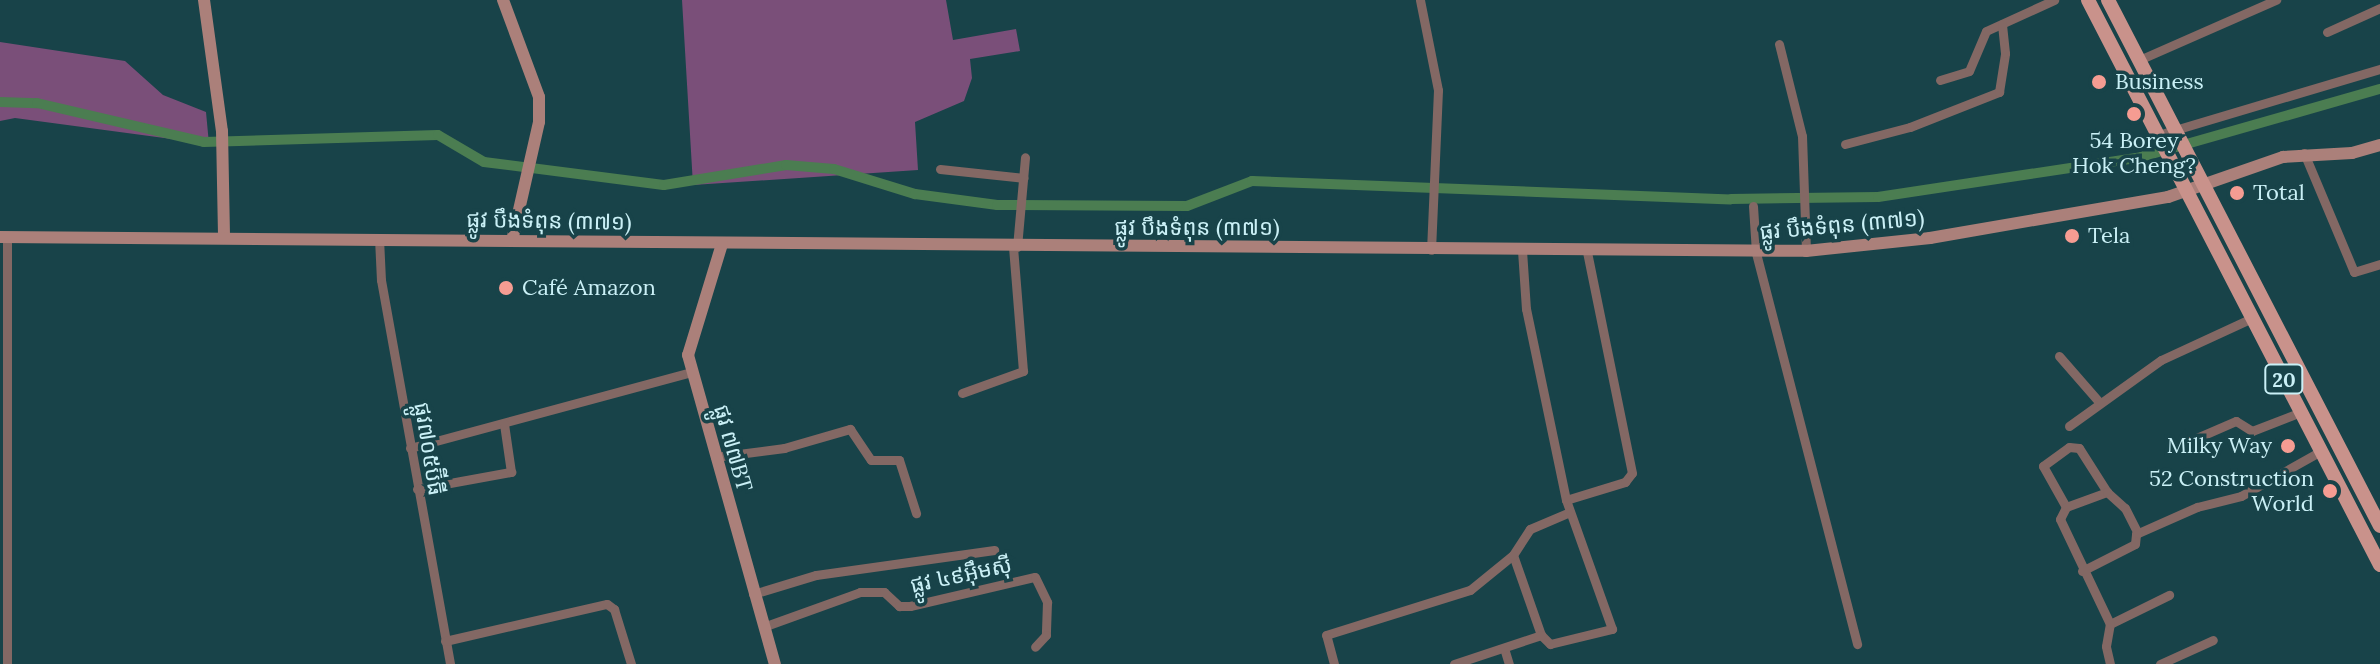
<!DOCTYPE html>
<html>
<head>
<meta charset="utf-8">
<style>
	body { margin:0 }
	#map { position:relative; width:2380px; height:664px; overflow:hidden; background:#184349; font-family:Lora,"Noto Sans Khmer",serif }
	div>[style] { position:absolute }
	[style*='--x'] { left:calc(var(--x)*1px); top:calc(var(--y)*1px); width:calc(var(--w)*1px); rotate:calc(var(--a)*1deg) }
	.green>* { inset:0; background:#7a4f79 }
	.canal>* { height:10px; margin:-5px; padding:0 5px; transform-origin:5px; border-radius:5px; background:#4b7d51 }
	.street>* { height:9px; margin:-4.5px; padding:0 4.5px; transform-origin:4.5px; border-radius:4.5px; background:#836864 }
	.secondary>* { height:12px; margin:-6px; padding:0 6px; transform-origin:6px; border-radius:6px; background:#ab807a }
	.primary>* { height:14px; margin:-7px; padding:0 7px; transform-origin:7px; border-radius:7px; background:#c9928b }
	.dots>* { width:22px; height:22px; translate:-50% -50%; box-sizing:border-box; border:4px solid #184349; border-radius:50% }
	span { translate:-50% -50%; white-space:nowrap; text-align:center; line-height:1.15; -webkit-text-stroke:7px #184349; paint-order:stroke }
	.shield-label span { padding:2px 6px; background:#184349; border:2px solid; border-radius:6px; -webkit-text-stroke-width:0 }
	.shield-label { font-size:20px; color:#caf0f6; font-weight:700 }
	.poi-label { font-size:22px; color:#caf0f6 }
	.left { translate:0 -50%; text-align:left }
	.right { translate:-100% -50%; text-align:right }
	.street-label { font-size:22px; color:#caf0f6 }
</style>
</head>
<body>
<div id="map">
	<div class="green">
		<i style="clip-path:polygon(682px 0,946px 0,953px 40px,1016px 29px,1020px 51px,970px 59px,972px 78px,964px 101px,915px 122px,918px 170px,693px 185px)"></i>
		<i style="clip-path:polygon(0 42px,125px 61px,163px 95px,206px 112px,209px 144px,15px 118px,0 121px)"></i>
	</div>
	<div class="canal">
		<i style="--x:0;--y:102;--w:37;--a:2"></i>
		<i style="--x:37;--y:103;--w:171;--a:13.1"></i>
		<i style="--x:204;--y:142;--w:234;--a:-1.7"></i>
		<i style="--x:438;--y:135;--w:53;--a:30.4"></i>
		<i style="--x:484;--y:162;--w:181;--a:7.3"></i>
		<i style="--x:664;--y:185;--w:124;--a:-9.3"></i>
		<i style="--x:786;--y:165;--w:48;--a:4.8"></i>
		<i style="--x:834;--y:169;--w:85;--a:17.2"></i>
		<i style="--x:915;--y:194;--w:83;--a:7.6"></i>
		<i style="--x:997;--y:205;--w:190;--a:0.3"></i>
		<i style="--x:1187;--y:206;--w:70;--a:-21"></i>
		<i style="--x:1252;--y:181;--w:479;--a:2.2"></i>
		<i style="--x:1731;--y:199;--w:147;--a:-0.8"></i>
		<i style="--x:1878;--y:197;--w:266;--a:-8.6"></i>
		<i style="--x:2141;--y:157;--w:248;--a:-15.9"></i>
	</div>
	<div class="street">
		<i style="--x:1420;--y:0;--w:92;--a:78.7"></i>
		<i style="--x:1438;--y:90;--w:160;--a:92.5"></i>
		<i style="--x:2327;--y:32;--w:58;--a:-24.4"></i>
		<i style="--x:1779;--y:44;--w:95;--a:76"></i>
		<i style="--x:1802;--y:136;--w:115;--a:88"></i>
		<i style="--x:2139;--y:60;--w:150;--a:-23.7"></i>
		<i style="--x:1940;--y:80;--w:30;--a:-17"></i>
		<i style="--x:1969;--y:71;--w:43;--a:-67"></i>
		<i style="--x:1986;--y:31;--w:75;--a:-24.5"></i>
		<i style="--x:2158;--y:135;--w:232;--a:-16.6"></i>
		<i style="--x:1845;--y:144;--w:67;--a:-14.7"></i>
		<i style="--x:1910;--y:127;--w:96;--a:-21.5"></i>
		<i style="--x:1999;--y:92;--w:39;--a:-81"></i>
		<i style="--x:2005;--y:53;--w:29;--a:-96"></i>
		<i style="--x:2304;--y:153;--w:129;--a:67.2"></i>
		<i style="--x:2354;--y:272;--w:27;--a:-17"></i>
		<i style="--x:940;--y:169;--w:84;--a:6.1"></i>
		<i style="--x:1753;--y:206;--w:47;--a:86.3"></i>
		<i style="--x:1756;--y:253;--w:404;--a:75.5"></i>
		<i style="--x:379;--y:238;--w:42;--a:87.3"></i>
		<i style="--x:381;--y:280;--w:390;--a:79.8"></i>
		<i style="--x:1017;--y:247;--w:90;--a:-84.9"></i>
		<i style="--x:2059;--y:356;--w:62;--a:48.9"></i>
		<i style="--x:962;--y:393;--w:65;--a:-19.8"></i>
		<i style="--x:1023;--y:371;--w:125;--a:-94.6"></i>
		<i style="--x:2069;--y:426;--w:113;--a:-35.7"></i>
		<i style="--x:2161;--y:360;--w:100;--a:-24.8"></i>
		<i style="--x:2192;--y:440;--w:48;--a:-23.4"></i>
		<i style="--x:2236;--y:421;--w:19;--a:32"></i>
		<i style="--x:2252;--y:431;--w:53;--a:-21.2"></i>
		<i style="--x:410;--y:448;--w:291;--a:-15.1"></i>
		<i style="--x:715;--y:457;--w:70;--a:-7.4"></i>
		<i style="--x:784;--y:448;--w:69;--a:-16.1"></i>
		<i style="--x:850;--y:429;--w:37;--a:56"></i>
		<i style="--x:871;--y:460;--w:28;--a:0"></i>
		<i style="--x:899;--y:460;--w:56;--a:72.2"></i>
		<i style="--x:417;--y:489;--w:96;--a:-10.3"></i>
		<i style="--x:511;--y:472;--w:49;--a:-98.3"></i>
		<i style="--x:1566;--y:500;--w:62;--a:-17"></i>
		<i style="--x:1625;--y:482;--w:11;--a:-52"></i>
		<i style="--x:1632;--y:473;--w:227;--a:-101.5"></i>
		<i style="--x:2066;--y:507;--w:47;--a:-119.3"></i>
		<i style="--x:2043;--y:466;--w:32;--a:-36"></i>
		<i style="--x:2069;--y:447;--w:10;--a:6"></i>
		<i style="--x:2079;--y:448;--w:52;--a:57.5"></i>
		<i style="--x:1513;--y:555;--w:85;--a:70.7"></i>
		<i style="--x:1541;--y:635;--w:13;--a:45"></i>
		<i style="--x:1550;--y:644;--w:64;--a:-13.6"></i>
		<i style="--x:1612;--y:629;--w:137;--a:-109.6"></i>
		<i style="--x:1566;--y:500;--w:195;--a:-101.8"></i>
		<i style="--x:1526;--y:309;--w:58;--a:-93.9"></i>
		<i style="--x:2082;--y:571;--w:59;--a:-27"></i>
		<i style="--x:2135;--y:544;--w:10;--a:-84"></i>
		<i style="--x:2136;--y:534;--w:67;--a:-23.9"></i>
		<i style="--x:2197;--y:507;--w:45;--a:-14"></i>
		<i style="--x:2241;--y:496;--w:92;--a:-29.4"></i>
		<i style="--x:753;--y:594;--w:66;--a:-16.8"></i>
		<i style="--x:816;--y:575;--w:180;--a:-8"></i>
		<i style="--x:2110;--y:624;--w:66;--a:-26.2"></i>
		<i style="--x:763;--y:627;--w:103;--a:-19.8"></i>
		<i style="--x:860;--y:592;--w:24;--a:0"></i>
		<i style="--x:884;--y:592;--w:21;--a:43"></i>
		<i style="--x:899;--y:606;--w:11;--a:0"></i>
		<i style="--x:910;--y:606;--w:128;--a:-13.1"></i>
		<i style="--x:1035;--y:577;--w:28;--a:64"></i>
		<i style="--x:1047;--y:602;--w:33;--a:92"></i>
		<i style="--x:1046;--y:635;--w:16;--a:133"></i>
		<i style="--x:445;--y:641;--w:166;--a:-12.9"></i>
		<i style="--x:607;--y:604;--w:9;--a:36"></i>
		<i style="--x:614;--y:609;--w:58;--a:72.8"></i>
		<i style="--x:1504;--y:648;--w:17;--a:73"></i>
		<i style="--x:7;--y:664;--w:427;--a:-90"></i>
		<i style="--x:1334;--y:664;--w:30;--a:-105"></i>
		<i style="--x:1326;--y:635;--w:151;--a:-17.4"></i>
		<i style="--x:1470;--y:590;--w:55;--a:-39.1"></i>
		<i style="--x:1513;--y:555;--w:31;--a:-57"></i>
		<i style="--x:1530;--y:529;--w:43;--a:-23"></i>
		<i style="--x:1454;--y:664;--w:92;--a:-18.4"></i>
		<i style="--x:2110;--y:664;--w:18;--a:-103"></i>
		<i style="--x:2106;--y:646;--w:22;--a:-80"></i>
		<i style="--x:2110;--y:624;--w:116;--a:-115.5"></i>
		<i style="--x:2060;--y:519;--w:13;--a:-63"></i>
		<i style="--x:2066;--y:507;--w:44;--a:-20.1"></i>
		<i style="--x:2107;--y:492;--w:24;--a:42"></i>
		<i style="--x:2125;--y:508;--w:28;--a:63"></i>
		<i style="--x:2160;--y:664;--w:58;--a:-24.4"></i>
	</div>
	<div class="secondary">
		<i style="--x:204;--y:0;--w:132;--a:82.2"></i>
		<i style="--x:222;--y:131;--w:107;--a:88.9"></i>
		<i style="--x:503;--y:0;--w:103;--a:69.6"></i>
		<i style="--x:539;--y:97;--w:25;--a:90"></i>
		<i style="--x:539;--y:122;--w:122;--a:102.8"></i>
		<i style="--x:0;--y:237;--w:1806;--a:0.44"></i>
		<i style="--x:1806;--y:251;--w:125;--a:-6"></i>
		<i style="--x:1930;--y:238;--w:242;--a:-9.8"></i>
		<i style="--x:2168;--y:197;--w:122;--a:-19.2"></i>
		<i style="--x:2283;--y:157;--w:69;--a:-3.3"></i>
		<i style="--x:2352;--y:153;--w:29;--a:-16"></i>
		<i style="--x:722;--y:244;--w:116;--a:107"></i>
		<i style="--x:688;--y:355;--w:321;--a:74.3"></i>
	</div>
	<div class="primary">
		<i style="--x:2088;--y:0;--w:636;--a:62.67"></i>
		<i style="--x:2108;--y:0;--w:592;--a:62.66"></i>
	</div>
	<div class="dots">
		<i style="left:2099px;top:82px;background:#f59c92"></i>
		<i style="left:2134px;top:114px;background:#f59c92"></i>
		<i style="left:2237px;top:193px;background:#f59c92"></i>
		<i style="left:2072px;top:236px;background:#f59c92"></i>
		<i style="left:506px;top:288px;background:#f59c92"></i>
		<i style="left:2288px;top:446px;background:#f59c92"></i>
		<i style="left:2330px;top:491px;background:#f59c92"></i>
	</div>
	<div class="shield-label">
		<span style="left:2284px;top:379px">20</span>
	</div>
	<div class="poi-label">
		<span class="left" style="left:2115px;top:82px">Business</span>
		<span style="left:2134px;top:153px">54 Borey<br>Hok Cheng?</span>
		<span class="left" style="left:2253px;top:193px">Total</span>
		<span class="left" style="left:2088px;top:236px">Tela</span>
		<span class="left" style="left:522px;top:288px">Café Amazon</span>
		<span class="right" style="left:2272px;top:446px">Milky Way</span>
		<span class="right" style="left:2314px;top:491px">52 Construction<br>World</span>
	</div>
	<div class="street-label">
		<span style="left:549px;top:221px;rotate:1deg">ផ្លូវ បឹងទំពុន (៣៧១)</span>
		<span style="left:1842px;top:225px;rotate:-5deg">ផ្លូវ បឹងទំពុន (៣៧១)</span>
		<span style="left:1197px;top:228px">ផ្លូវ បឹងទំពុន (៣៧១)</span>
		<span style="left:733px;top:448px;rotate:74deg">ផ្លូវ ៧៧BT</span>
		<span style="left:429px;top:449px;rotate:81deg">ផ្លូវ៧០៥ប៊ីធី</span>
		<span style="left:961px;top:575px;rotate:-12deg">ផ្លូវ ៤៩អ៊ឹមស៊ី</span>
	</div>
</div>
</body>
</html>
